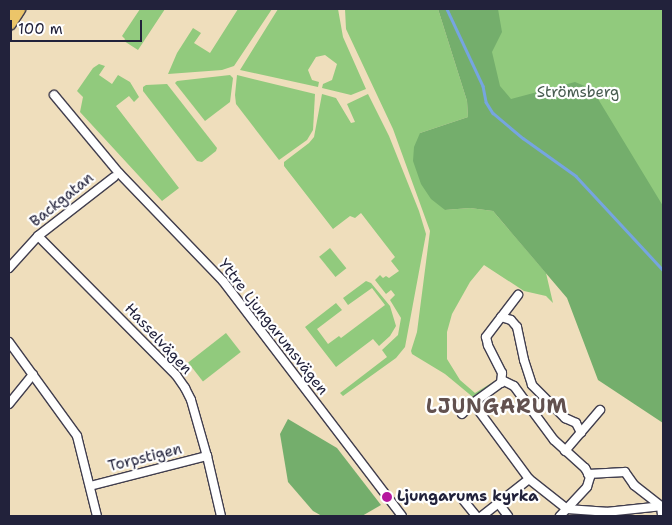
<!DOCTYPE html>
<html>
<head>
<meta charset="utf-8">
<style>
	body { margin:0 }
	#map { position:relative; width:672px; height:525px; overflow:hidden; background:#efdebc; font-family:"Shantell Sans",sans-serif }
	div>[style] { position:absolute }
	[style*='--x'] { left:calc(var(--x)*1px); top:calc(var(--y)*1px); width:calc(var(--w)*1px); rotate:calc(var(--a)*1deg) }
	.green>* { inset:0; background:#91ca7d; transform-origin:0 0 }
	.forest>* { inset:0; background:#74ae6c }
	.stream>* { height:2.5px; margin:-1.25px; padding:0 1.25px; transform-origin:1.25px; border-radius:1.25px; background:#76a5e0 }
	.roads { filter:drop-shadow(1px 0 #413e4e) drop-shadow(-1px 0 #413e4e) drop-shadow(0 1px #413e4e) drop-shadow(0 -1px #413e4e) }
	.minor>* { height:8px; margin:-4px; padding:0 4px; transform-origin:4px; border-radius:4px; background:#fff }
	.motorway>* { height:14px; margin:-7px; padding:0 7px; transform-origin:7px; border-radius:7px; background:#ecc569 }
	.dots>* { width:14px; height:14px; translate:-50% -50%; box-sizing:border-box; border:2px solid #fff; border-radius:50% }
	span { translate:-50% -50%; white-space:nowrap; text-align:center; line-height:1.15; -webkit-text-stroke:4.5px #fff; paint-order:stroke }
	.park-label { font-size:15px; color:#495d52 }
	.street-label { font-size:15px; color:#22223b }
	.poi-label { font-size:15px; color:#22223b; font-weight:700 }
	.left { translate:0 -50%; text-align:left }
	.district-label { font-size:20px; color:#62514f; font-weight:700; letter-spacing:1px }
	.frame { position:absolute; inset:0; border:10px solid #22223b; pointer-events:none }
	.scale { position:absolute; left:10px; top:20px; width:132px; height:22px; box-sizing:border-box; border:2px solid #22223b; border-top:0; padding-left:6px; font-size:15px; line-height:18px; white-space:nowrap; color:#22223b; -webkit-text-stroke:4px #fff; paint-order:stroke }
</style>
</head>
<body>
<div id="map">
	<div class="green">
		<i style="clip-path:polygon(140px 9px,165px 9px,138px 50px,124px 41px,125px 39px,122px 36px)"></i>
		<i style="clip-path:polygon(238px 9px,272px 9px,234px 66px,222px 70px,168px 74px,177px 53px,193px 28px,201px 33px,194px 43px,210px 53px)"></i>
		<i style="clip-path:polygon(278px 9px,338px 9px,343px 37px,366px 89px,351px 95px,322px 88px,323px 84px,332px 80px,337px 64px,325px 55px,316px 57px,308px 70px,312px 80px,319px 82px,318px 87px,240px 70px)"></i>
		<i style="clip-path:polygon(345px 9px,438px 9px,467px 101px,468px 117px,420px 133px,445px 210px,470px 208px,493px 211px,546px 273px,553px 303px,546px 296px,524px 291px,484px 265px,470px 282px,452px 314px,447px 332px,447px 359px,460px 380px,475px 393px,498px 379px,498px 381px,474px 398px,445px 374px,412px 354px,411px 351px,417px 332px,430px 231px,393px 129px,346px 29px)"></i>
		<i style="clip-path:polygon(439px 9px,663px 9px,663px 325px)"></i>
		<i style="clip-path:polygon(99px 64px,105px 66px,99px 75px,112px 84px,118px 75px,130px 82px,139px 97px,134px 102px,129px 96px,116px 106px,179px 188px,162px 201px,80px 112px,83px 97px,77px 91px,93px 68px)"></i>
		<i style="clip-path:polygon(230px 75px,233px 78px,230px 102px,205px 121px,175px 83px,177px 81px)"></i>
		<i style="clip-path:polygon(237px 75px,315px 94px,313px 130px,307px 140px,279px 160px,236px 104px,235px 95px)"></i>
		<i style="clip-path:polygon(167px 84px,217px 148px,216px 151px,202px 162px,197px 161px,143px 91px,143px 87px,146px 85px)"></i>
		<i style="clip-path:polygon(322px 94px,336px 98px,351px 123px,355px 122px,347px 104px,368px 94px,389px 136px,419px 211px,426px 234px,405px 347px,396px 358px,343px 396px,340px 393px,387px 357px,382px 350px,398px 335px,401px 318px,390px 300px,395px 295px,391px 290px,386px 294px,375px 280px,380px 275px,383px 278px,386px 276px,389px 278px,399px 271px,391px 261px,395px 257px,361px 213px,355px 218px,350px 216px,333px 229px,284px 166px,284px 162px,309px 143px,314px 137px)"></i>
		<i style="left:330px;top:248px;width:26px;height:14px;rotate:51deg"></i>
		<i style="clip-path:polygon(366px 281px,371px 283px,390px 306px,396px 326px,390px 336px,379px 346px,373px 339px,336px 367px,305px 327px,336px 303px,342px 310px,317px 329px,328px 344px,339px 336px,341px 338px,385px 305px,372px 288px,348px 305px,343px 298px)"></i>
		<i style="left:226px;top:333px;width:24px;height:48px;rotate:52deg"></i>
	</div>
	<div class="forest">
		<i style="clip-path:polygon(438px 9px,498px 9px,502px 32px,492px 52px,500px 86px,511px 99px,575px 82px,592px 89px,663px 206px,663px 423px,598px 380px,567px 298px,493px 211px,470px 208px,445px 210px,431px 199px,421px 184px,413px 161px,414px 147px,420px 133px,468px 117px,467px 101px)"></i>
		<i style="clip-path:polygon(288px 419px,337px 448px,381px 505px,362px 516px,322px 516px,313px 511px,288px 482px,280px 434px)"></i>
	</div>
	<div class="stream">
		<i style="--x:447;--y:9;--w:85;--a:64.9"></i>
		<i style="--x:483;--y:86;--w:16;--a:79"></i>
		<i style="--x:486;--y:102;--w:13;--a:58"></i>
		<i style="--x:493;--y:113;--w:39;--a:40"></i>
		<i style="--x:523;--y:138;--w:65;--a:35.6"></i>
		<i style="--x:576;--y:176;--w:128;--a:47.2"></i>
	</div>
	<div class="roads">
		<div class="minor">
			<i style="--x:54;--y:95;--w:102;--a:50.2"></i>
			<i style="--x:119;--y:173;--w:150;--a:46.1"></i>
			<i style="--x:223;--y:281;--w:295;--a:52.7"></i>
			<i style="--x:38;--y:236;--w:196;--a:45.2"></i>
			<i style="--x:176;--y:375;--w:16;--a:55"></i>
			<i style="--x:185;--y:388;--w:13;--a:63"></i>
			<i style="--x:191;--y:400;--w:58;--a:74.1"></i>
			<i style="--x:207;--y:456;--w:62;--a:76.9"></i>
			<i style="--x:9;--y:268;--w:43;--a:-47.8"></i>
			<i style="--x:38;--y:236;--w:96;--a:-37.8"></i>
			<i style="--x:501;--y:317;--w:10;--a:17"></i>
			<i style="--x:511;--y:320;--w:9;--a:49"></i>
			<i style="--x:517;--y:327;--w:34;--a:78"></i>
			<i style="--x:524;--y:360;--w:26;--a:72"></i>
			<i style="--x:532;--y:385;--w:47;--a:45"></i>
			<i style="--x:565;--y:418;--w:12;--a:24"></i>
			<i style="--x:576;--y:423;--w:11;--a:63"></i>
			<i style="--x:9;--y:342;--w:116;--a:54.1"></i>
			<i style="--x:77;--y:436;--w:82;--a:76"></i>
			<i style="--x:502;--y:380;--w:13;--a:27"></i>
			<i style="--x:514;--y:386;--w:67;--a:53.5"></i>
			<i style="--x:554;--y:440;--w:42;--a:42.1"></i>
			<i style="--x:585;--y:468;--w:10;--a:61"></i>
			<i style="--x:590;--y:477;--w:10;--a:107"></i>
			<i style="--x:587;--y:487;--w:40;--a:133"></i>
			<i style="--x:473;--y:403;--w:94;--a:53.6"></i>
			<i style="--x:529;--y:479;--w:48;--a:38.3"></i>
			<i style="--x:567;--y:509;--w:39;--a:4"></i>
			<i style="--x:606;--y:512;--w:57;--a:-6"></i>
			<i style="--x:9;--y:404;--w:38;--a:-51"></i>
			<i style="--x:462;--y:414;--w:16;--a:-45"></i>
			<i style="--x:473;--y:403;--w:34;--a:-36"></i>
			<i style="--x:501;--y:383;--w:10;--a:-84"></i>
			<i style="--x:502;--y:373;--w:31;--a:-117"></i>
			<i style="--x:488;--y:345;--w:8;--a:-104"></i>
			<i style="--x:486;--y:337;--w:53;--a:-52.7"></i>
			<i style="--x:565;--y:451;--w:54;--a:-49.5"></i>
			<i style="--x:588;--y:474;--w:37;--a:-3"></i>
			<i style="--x:625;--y:472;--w:16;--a:55"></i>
			<i style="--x:634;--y:485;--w:34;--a:38"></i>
			<i style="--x:661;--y:506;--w:10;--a:84"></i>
			<i style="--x:90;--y:486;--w:121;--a:-14.4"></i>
			<i style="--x:464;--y:501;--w:19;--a:51"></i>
			<i style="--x:499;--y:504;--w:15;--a:53"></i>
			<i style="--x:482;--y:516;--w:60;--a:-38.2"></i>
		</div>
		<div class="motorway">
			<i style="--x:9;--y:23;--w:17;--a:-57"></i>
		</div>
	</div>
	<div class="dots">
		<i style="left:387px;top:497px;background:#b5179e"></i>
	</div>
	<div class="park-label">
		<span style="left:578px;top:93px">Strömsberg</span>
	</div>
	<div class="street-label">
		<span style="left:62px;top:200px;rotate:-39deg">Backgatan</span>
		<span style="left:273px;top:327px;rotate:52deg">Yttre Ljungarumsvägen</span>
		<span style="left:158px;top:339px;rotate:47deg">Hasselvägen</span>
		<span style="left:145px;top:458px;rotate:-14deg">Torpstigen</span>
	</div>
	<div class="poi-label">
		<span class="left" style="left:397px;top:497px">Ljungarums kyrka</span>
	</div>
	<div class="district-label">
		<span style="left:497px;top:406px">LJUNGARUM</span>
	</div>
	<div class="frame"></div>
	<div class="scale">100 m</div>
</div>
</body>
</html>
